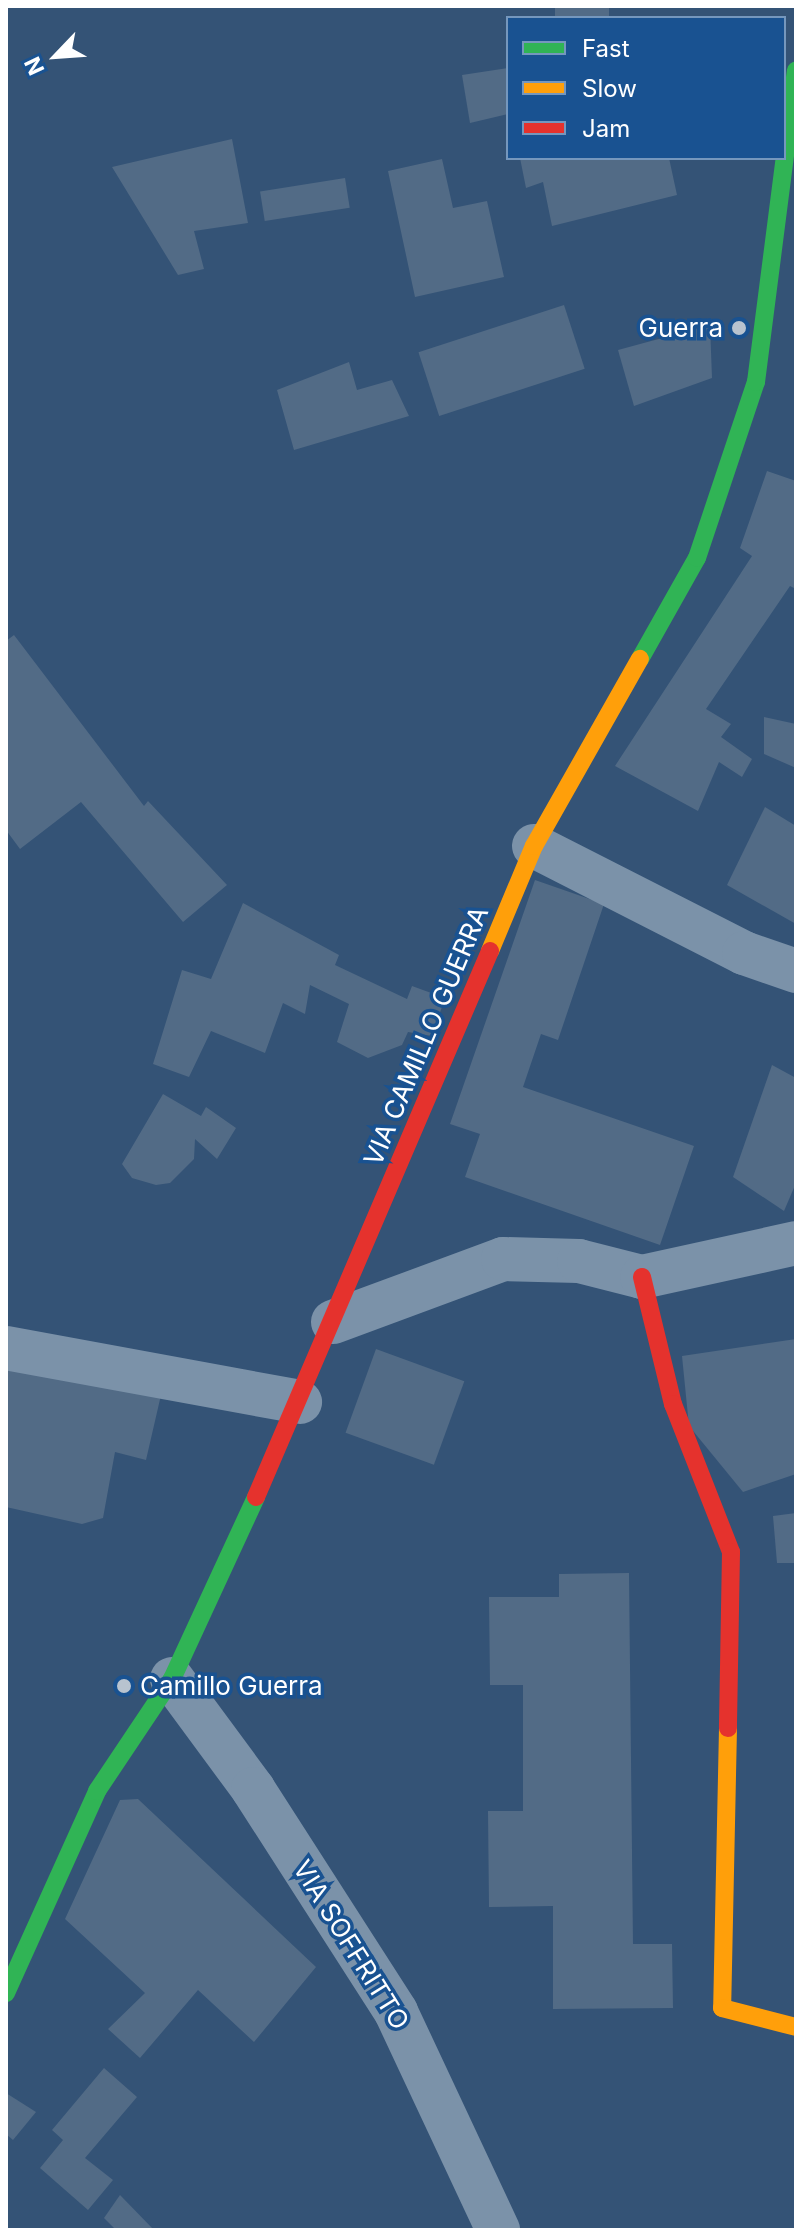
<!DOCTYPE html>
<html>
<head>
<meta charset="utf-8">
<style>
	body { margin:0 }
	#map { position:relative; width:802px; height:2236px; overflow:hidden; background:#345376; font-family:Inter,sans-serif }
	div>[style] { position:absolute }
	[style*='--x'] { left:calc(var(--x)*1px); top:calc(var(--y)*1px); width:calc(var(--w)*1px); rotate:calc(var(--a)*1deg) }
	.building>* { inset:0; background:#526b86; transform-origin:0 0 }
	.street>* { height:44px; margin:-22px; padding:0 22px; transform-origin:22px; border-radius:22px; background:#7b92a9 }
	.fast>* { height:18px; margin:-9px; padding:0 9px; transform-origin:9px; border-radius:9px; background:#30b455 }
	.slow>* { height:18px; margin:-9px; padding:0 9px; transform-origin:9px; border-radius:9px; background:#ff9f0a }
	.jam>* { height:18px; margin:-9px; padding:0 9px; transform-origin:9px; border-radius:9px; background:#e5322d }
	.dots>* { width:22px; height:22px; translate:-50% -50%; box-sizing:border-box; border:4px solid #195291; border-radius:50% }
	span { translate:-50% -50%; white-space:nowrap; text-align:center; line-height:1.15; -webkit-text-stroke:7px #195291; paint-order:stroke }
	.poi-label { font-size:26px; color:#fff }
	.right { translate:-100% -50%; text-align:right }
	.left { translate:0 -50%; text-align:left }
	.street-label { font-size:26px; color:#fff }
	.frame { position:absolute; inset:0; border:8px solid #fff; pointer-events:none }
	.legend { position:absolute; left:506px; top:16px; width:280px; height:144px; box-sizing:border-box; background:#195291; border:2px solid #7597bd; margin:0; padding:10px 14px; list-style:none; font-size:24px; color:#fff }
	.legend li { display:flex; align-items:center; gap:16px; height:40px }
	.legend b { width:40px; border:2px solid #7597bd }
	.north { position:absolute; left:16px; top:16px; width:80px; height:80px; -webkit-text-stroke:6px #195291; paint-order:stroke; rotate:245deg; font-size:22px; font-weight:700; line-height:32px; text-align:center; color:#fff }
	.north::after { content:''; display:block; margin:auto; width:28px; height:36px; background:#fff; clip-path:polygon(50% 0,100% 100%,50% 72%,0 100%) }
</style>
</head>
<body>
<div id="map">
	<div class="building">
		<i style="left:555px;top:6px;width:54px;height:13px"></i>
		<i style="clip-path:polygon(508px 68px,508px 114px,470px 123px,462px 75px)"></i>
		<i style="clip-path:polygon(232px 139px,248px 223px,194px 231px,204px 269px,178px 275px,112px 167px)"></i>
		<i style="clip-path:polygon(520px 158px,669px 158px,677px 195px,552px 226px,543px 182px,526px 188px)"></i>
		<i style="clip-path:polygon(442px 159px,453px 208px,487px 201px,504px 277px,415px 297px,388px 171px)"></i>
		<i style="left:345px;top:178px;width:30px;height:86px;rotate:81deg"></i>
		<i style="left:564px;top:305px;width:67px;height:153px;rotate:72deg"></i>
		<i style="clip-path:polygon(710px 325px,712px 378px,634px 406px,618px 350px)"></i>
		<i style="clip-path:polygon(349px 362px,357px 390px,392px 380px,409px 416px,294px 450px,277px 390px)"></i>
		<i style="clip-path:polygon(767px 471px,796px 481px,796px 589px,790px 586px,706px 709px,731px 724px,721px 737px,752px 759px,742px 777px,719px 762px,698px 811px,615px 766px,752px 556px,740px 548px)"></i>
		<i style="clip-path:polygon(14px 635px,144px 806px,148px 801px,227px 885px,183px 922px,81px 802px,20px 849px,6px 830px,6px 641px)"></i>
		<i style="clip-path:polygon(764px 717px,796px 724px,796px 768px,764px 754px)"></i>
		<i style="clip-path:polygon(765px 807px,796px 826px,796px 924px,727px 885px)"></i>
		<i style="clip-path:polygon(535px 880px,604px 904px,558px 1040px,541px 1034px,523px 1087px,694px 1146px,660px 1245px,465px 1177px,480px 1134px,450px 1124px)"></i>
		<i style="clip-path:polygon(243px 903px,339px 955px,335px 965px,407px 999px,412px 986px,445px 998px,432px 1036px,408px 1032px,402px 1045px,368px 1058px,337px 1042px,349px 1004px,310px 985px,305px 1014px,283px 1003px,265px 1053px,211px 1031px,189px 1077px,153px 1064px,182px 970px,211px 979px)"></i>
		<i style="clip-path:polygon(772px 1065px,796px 1078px,796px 1183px,784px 1211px,733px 1177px)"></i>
		<i style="clip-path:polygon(163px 1094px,201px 1116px,206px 1107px,236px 1128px,217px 1159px,195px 1139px,194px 1159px,170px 1183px,156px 1185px,132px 1178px,122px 1164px)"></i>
		<i style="clip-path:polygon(796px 1339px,796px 1474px,743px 1492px,689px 1426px,682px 1356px)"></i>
		<i style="left:376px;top:1349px;width:94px;height:89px;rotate:20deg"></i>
		<i style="clip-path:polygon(6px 1362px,161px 1395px,146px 1460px,115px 1452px,103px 1518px,82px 1524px,6px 1507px)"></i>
		<i style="clip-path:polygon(796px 1513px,796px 1563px,777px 1563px,773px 1516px)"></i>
		<i style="clip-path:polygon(629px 1573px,633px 1944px,672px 1944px,673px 2008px,553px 2009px,553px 1906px,489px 1907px,488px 1811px,523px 1811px,523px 1685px,490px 1685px,489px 1597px,559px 1597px,559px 1574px)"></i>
		<i style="clip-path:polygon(138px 1799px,316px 1967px,254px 2042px,198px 1990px,140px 2058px,108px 2029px,145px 1993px,65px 1919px,120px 1800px)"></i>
		<i style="clip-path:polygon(104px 2068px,137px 2097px,85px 2158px,113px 2180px,88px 2210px,40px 2168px,63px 2140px,52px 2130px)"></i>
		<i style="clip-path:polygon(6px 2093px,36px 2112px,13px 2140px,6px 2134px)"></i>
		<i style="clip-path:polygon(120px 2195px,154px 2230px,116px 2230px,104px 2218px)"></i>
	</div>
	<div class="street">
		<i style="--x:534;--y:846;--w:236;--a:27"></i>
		<i style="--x:744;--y:953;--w:55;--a:19.1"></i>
		<i style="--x:333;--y:1322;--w:181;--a:-20.3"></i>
		<i style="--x:503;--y:1259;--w:76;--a:1.5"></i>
		<i style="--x:579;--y:1261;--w:65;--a:14.3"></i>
		<i style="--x:642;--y:1277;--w:158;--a:-12.4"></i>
		<i style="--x:6;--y:1348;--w:299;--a:10.4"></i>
		<i style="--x:172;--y:1679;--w:137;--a:53.6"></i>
		<i style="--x:253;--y:1789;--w:265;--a:57.3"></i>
		<i style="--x:396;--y:2012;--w:241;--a:64.9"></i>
	</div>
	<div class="fast">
		<i style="--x:640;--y:659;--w:116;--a:-60.6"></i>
		<i style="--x:697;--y:558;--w:186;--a:-71.5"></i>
		<i style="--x:756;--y:382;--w:314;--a:-82.7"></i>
		<i style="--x:6;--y:1993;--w:222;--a:-65.7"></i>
		<i style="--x:97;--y:1791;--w:135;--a:-56.2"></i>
		<i style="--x:172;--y:1679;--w:200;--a:-65.2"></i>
	</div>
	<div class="slow">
		<i style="--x:490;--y:951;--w:114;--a:-67.3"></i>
		<i style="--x:534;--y:846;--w:215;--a:-60.5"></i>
		<i style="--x:728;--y:1728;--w:280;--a:91.2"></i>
		<i style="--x:722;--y:2008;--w:76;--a:14.4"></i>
	</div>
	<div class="jam">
		<i style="--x:642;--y:1277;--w:131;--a:76.3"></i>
		<i style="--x:673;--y:1404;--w:159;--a:68.6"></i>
		<i style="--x:731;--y:1552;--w:176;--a:91"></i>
		<i style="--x:256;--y:1497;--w:594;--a:-66.8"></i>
	</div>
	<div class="dots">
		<i style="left:739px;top:328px;background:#b8c3cf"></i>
		<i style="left:124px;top:1686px;background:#b8c3cf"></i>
	</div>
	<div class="poi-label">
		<span class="right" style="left:723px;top:328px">Guerra</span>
		<span class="left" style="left:140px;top:1686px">Camillo Guerra</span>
	</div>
	<div class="street-label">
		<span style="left:426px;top:1036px;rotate:-67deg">VIA CAMILLO GUERRA</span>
		<span style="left:351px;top:1945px;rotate:58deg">VIA SOFFRITTO</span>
	</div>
	<div class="frame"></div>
	<ul class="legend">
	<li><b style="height:10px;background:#30b455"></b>Fast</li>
	<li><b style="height:10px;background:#ff9f0a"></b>Slow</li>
	<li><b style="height:10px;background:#e5322d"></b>Jam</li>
	</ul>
	<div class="north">N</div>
</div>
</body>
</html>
